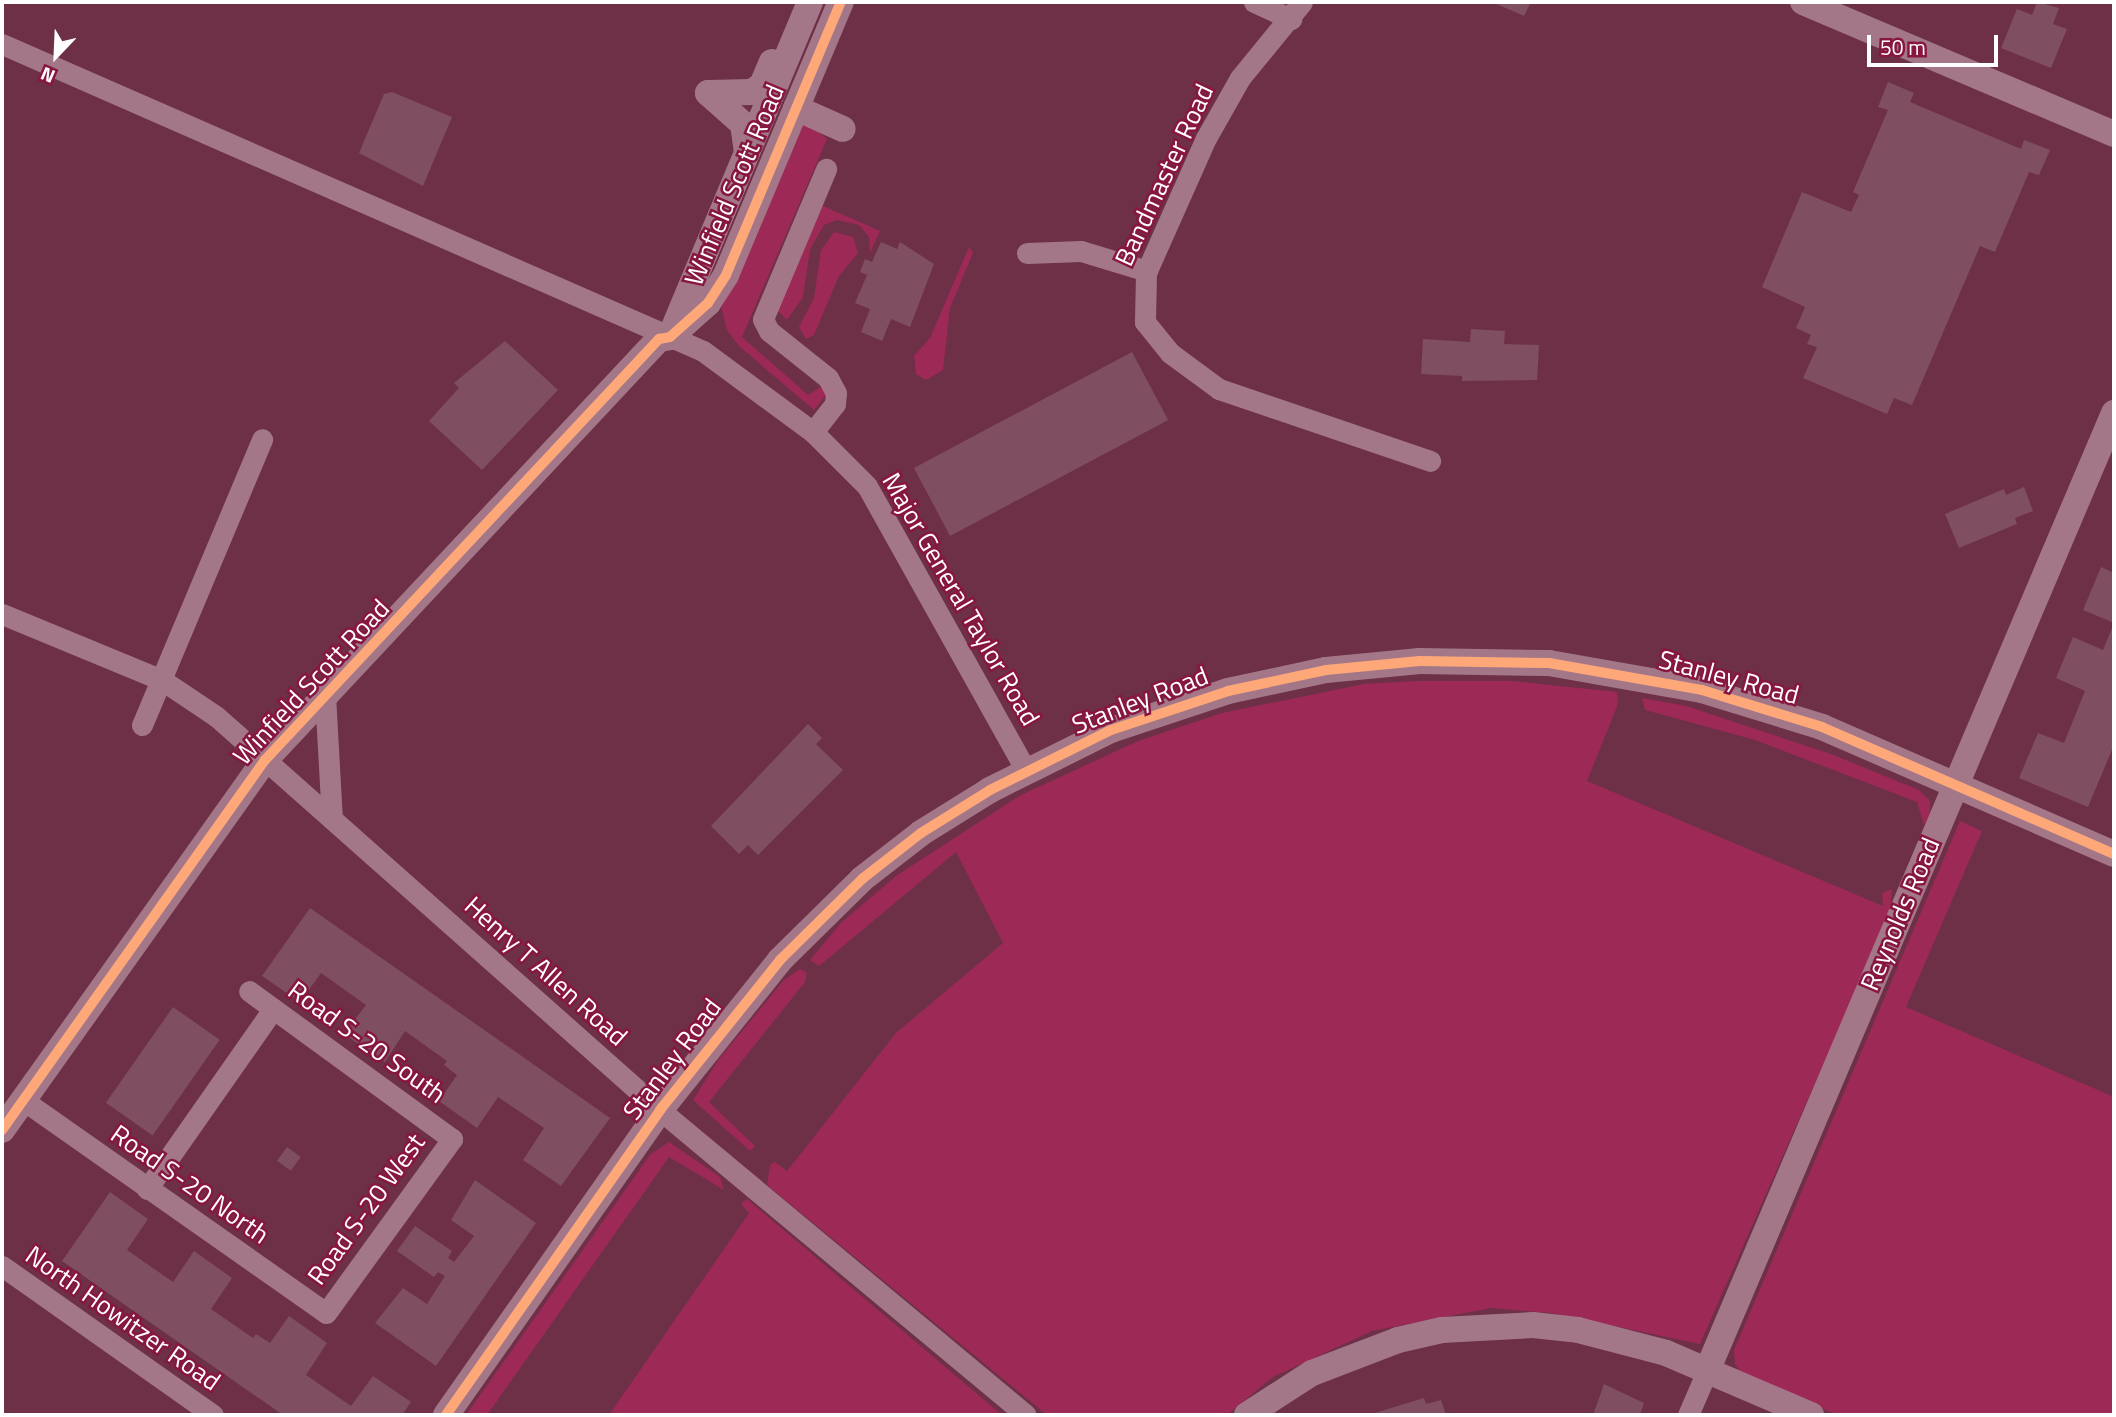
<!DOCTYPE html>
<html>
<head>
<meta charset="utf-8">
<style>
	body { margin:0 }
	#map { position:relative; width:2116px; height:1417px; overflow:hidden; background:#6d3047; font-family:"Titillium Web",sans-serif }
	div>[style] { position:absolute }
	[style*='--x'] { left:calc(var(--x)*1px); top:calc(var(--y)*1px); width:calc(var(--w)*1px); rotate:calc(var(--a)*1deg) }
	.green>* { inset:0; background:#9d2957 }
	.building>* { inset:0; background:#7f4e61; transform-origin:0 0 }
	.minor>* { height:21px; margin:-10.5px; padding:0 10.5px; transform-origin:10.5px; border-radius:10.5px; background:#a37788 }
	.tertiary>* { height:26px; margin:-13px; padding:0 13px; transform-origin:13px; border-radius:13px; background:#a37788 }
	.cycleway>* { height:10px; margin:-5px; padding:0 5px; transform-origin:5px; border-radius:5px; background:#fea87a }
	span { translate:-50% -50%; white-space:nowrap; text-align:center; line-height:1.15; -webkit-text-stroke:5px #871641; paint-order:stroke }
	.street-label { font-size:26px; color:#fff }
	.frame { position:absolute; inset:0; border:4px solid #fff; pointer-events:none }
	.north { position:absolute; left:21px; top:21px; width:70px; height:70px; -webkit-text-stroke:5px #871641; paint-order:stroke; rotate:203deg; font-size:19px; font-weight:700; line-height:28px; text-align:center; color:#fff }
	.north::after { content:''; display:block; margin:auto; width:24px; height:32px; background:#fff; clip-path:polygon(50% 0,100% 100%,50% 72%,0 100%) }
	.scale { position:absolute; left:1867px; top:35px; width:131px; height:32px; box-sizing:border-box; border:4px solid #fff; border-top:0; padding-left:9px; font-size:21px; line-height:24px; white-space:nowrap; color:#fff; -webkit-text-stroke:5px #871641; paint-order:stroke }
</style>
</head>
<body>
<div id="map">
	<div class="green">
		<i style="clip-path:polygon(806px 122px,827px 139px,742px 337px,808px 395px,822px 386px,826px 395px,814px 410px,739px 346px,727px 330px,721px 307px,793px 129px)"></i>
		<i style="clip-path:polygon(821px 205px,880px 231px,870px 253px,869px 237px,859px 225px,837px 220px,824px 225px,810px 249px,803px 297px,787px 320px,776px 309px)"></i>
		<i style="clip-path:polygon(834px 232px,853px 237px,858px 253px,839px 276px,814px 335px,806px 339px,799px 327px,814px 298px,821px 250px)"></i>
		<i style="clip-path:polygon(969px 247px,973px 253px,950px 308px,943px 370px,926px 380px,916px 374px,914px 356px,930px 338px)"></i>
		<i style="clip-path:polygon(1417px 681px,1512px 681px,1617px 692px,1618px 704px,1587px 781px,1883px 906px,1882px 893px,1892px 889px,1890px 913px,1700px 1344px,1551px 1313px,1491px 1308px,1372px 1331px,1273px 1377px,1227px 1415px,1047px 1415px,767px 1185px,770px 1165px,775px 1162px,787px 1171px,896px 1033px,1003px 943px,956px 852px,819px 966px,810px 960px,841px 923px,896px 876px,1019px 796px,1138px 741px,1222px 713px,1364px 684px)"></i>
		<i style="clip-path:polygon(1642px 698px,1686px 706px,1831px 754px,1919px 790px,1930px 801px,1930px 813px,1924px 825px,1917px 802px,1755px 740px,1645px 710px)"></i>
		<i style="clip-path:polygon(1960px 821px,1982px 831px,1906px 1007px,2114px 1097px,2114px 1415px,1837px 1415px,1742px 1374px,1735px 1364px,1734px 1350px)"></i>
		<i style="clip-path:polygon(800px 969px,807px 973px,805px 982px,709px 1102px,755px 1146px,750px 1151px,693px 1100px,719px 1059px,784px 980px)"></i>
		<i style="clip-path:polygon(669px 1142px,720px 1177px,724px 1190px,669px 1157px,487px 1415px,466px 1415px,650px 1155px)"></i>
		<i style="clip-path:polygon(747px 1199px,1002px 1415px,609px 1415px,749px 1213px,741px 1204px)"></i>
	</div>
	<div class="building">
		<i style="clip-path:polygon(1492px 2px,1531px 2px,1524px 16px)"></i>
		<i style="clip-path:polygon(2037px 2px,2059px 8px,2053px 24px,2067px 29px,2051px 68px,2001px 48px,2017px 9px,2032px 15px)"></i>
		<i style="clip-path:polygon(1888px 82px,1914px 93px,1910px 102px,2021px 149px,2024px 140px,2050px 150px,2039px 175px,2029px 172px,1995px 252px,1980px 246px,1912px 405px,1894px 398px,1887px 414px,1803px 378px,1817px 347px,1807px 344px,1811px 335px,1796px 328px,1805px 307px,1762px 287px,1802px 192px,1851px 212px,1859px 195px,1853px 192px,1888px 110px,1878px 107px)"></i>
		<i style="clip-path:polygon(392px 92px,452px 117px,423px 186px,359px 153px,384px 94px)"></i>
		<i style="clip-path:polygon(881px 242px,897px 249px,900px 242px,934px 264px,910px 327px,891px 319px,882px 341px,861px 332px,870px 309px,855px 303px,867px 275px,860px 272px,865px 259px,872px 262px)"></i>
		<i style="clip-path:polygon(1471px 329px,1505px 331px,1504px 344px,1539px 345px,1537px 380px,1462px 381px,1462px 376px,1421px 374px,1423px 339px,1470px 342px)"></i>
		<i style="clip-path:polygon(505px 341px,558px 390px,482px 470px,429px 421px,459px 388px,454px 383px)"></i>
		<i style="left:1132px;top:352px;width:77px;height:247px;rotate:62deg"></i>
		<i style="clip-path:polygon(2024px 487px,2033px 511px,2015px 518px,2017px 524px,1959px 548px,1945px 514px,2004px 489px,2006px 495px)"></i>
		<i style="clip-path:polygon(2101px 567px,2114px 573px,2114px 745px,2088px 807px,2019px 778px,2038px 733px,2064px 743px,2085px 691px,2056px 678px,2073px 637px,2103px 650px,2114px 623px,2083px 610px)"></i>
		<i style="clip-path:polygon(808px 724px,822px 738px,816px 744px,843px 770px,758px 855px,748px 845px,739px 854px,711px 826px)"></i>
		<i style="clip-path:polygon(310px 908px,610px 1118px,561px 1186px,523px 1160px,544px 1128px,498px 1097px,477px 1128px,439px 1101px,457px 1075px,444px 1065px,447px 1061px,405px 1031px,385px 1062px,344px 1034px,366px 1005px,321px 973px,300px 1002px,262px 976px)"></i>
		<i style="left:173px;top:1007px;width:57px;height:117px;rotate:35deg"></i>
		<i style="left:287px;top:1147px;width:17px;height:17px;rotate:36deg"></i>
		<i style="clip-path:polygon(475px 1180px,536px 1223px,436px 1366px,375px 1323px,403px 1288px,427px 1304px,445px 1276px,438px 1272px,434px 1277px,397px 1251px,415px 1226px,452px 1251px,448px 1258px,454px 1262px,474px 1236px,451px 1220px)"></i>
		<i style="clip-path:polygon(110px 1192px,148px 1219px,127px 1250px,173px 1282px,194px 1251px,232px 1278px,211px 1309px,253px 1338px,256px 1334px,270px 1343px,289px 1316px,327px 1343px,306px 1375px,351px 1406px,373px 1376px,411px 1402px,402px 1415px,283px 1415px,62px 1261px)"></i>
		<i style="clip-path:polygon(1604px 1384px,1644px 1403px,1640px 1415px,1593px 1415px)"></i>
		<i style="clip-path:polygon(1424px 1398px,1426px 1404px,1441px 1400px,1446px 1415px,1368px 1415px)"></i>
	</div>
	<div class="minor">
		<i style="--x:1254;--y:2;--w:41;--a:24.7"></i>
		<i style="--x:1302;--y:2;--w:98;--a:129.2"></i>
		<i style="--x:1240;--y:78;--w:69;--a:119.5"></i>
		<i style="--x:1206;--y:138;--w:148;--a:114"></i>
		<i style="--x:1146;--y:273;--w:49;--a:91.2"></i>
		<i style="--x:1145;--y:322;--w:40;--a:51"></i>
		<i style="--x:1170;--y:353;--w:61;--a:36.3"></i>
		<i style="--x:1219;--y:389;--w:223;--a:18.8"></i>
		<i style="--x:2;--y:44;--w:765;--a:23.65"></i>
		<i style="--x:703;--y:351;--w:137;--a:36.4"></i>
		<i style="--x:813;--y:432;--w:76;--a:45"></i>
		<i style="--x:867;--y:486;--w:328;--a:60.8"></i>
		<i style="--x:1027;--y:253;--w:54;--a:-2.1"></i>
		<i style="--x:1081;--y:251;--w:69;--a:16.9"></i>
		<i style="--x:813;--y:432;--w:36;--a:-52"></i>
		<i style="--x:835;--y:404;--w:11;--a:-85"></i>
		<i style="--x:836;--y:393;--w:17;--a:-118"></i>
		<i style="--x:828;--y:378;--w:75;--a:-141.5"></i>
		<i style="--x:769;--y:331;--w:13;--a:-117"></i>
		<i style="--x:763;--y:319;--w:163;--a:-67.2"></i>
		<i style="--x:2;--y:614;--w:173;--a:22.4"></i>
		<i style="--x:162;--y:680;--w:66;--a:33.9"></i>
		<i style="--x:217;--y:717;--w:592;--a:41.58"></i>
		<i style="--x:660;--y:1110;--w:476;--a:39.8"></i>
		<i style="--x:325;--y:695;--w:124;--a:86.8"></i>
		<i style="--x:142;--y:725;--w:310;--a:-67.2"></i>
		<i style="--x:23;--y:1100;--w:370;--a:35.1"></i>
		<i style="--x:326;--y:1313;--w:215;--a:-54.1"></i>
		<i style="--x:452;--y:1139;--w:251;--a:-143.9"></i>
		<i style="--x:147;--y:1189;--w:220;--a:-55"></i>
		<i style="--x:2;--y:1266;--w:258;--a:35.2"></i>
		<i style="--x:1688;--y:1415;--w:48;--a:-66.6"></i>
	</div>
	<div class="tertiary">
		<i style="--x:1803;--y:2;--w:338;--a:23"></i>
		<i style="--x:708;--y:93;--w:44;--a:-1.3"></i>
		<i style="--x:752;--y:92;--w:12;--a:-35"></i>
		<i style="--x:762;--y:85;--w:25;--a:-67"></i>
		<i style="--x:708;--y:93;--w:47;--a:41.5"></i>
		<i style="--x:743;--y:124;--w:28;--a:82"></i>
		<i style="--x:796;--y:108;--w:51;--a:24.1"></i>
		<i style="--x:672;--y:332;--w:358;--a:-67.3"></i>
		<i style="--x:2;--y:1130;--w:454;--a:-54.6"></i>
		<i style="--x:265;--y:760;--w:577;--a:-46.9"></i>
		<i style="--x:659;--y:339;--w:11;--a:-10"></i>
		<i style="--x:670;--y:337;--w:51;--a:-41.8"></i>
		<i style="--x:708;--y:303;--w:33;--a:-57"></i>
		<i style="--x:726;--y:275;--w:296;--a:-67.2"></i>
		<i style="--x:1707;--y:1371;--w:1041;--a:-66.98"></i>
		<i style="--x:446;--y:1415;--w:373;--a:-54.9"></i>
		<i style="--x:660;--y:1110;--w:192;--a:-51.3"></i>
		<i style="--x:780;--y:960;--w:115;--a:-44.6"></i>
		<i style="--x:862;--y:879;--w:75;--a:-37.9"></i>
		<i style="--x:921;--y:833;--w:81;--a:-31.9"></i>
		<i style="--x:990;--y:790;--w:135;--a:-26.4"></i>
		<i style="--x:1111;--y:730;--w:123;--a:-18.4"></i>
		<i style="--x:1228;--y:691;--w:100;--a:-12.1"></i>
		<i style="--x:1326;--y:670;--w:94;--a:-5.5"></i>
		<i style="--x:1420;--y:661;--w:129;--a:0.9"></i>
		<i style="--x:1549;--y:663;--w:155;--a:10"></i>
		<i style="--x:1702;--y:690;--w:126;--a:17.1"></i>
		<i style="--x:1822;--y:727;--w:318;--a:23.5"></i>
		<i style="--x:1247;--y:1415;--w:77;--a:-32.9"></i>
		<i style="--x:1312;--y:1373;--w:92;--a:-21"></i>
		<i style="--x:1398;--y:1340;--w:45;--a:-12.8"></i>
		<i style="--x:1442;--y:1330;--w:91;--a:-3.1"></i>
		<i style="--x:1533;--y:1325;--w:45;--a:6.3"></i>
		<i style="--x:1578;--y:1330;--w:91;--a:14.6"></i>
		<i style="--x:1666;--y:1353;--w:158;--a:23.2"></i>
	</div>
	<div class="cycleway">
		<i style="--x:2;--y:1130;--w:454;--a:-54.6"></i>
		<i style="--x:265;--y:760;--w:577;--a:-46.9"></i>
		<i style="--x:659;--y:339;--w:11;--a:-10"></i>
		<i style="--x:670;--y:337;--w:51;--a:-41.8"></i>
		<i style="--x:708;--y:303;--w:33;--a:-57"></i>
		<i style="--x:726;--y:275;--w:296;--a:-67.2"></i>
		<i style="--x:446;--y:1415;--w:373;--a:-54.9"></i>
		<i style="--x:660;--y:1110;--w:192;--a:-51.3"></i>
		<i style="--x:780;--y:960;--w:115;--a:-44.6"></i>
		<i style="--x:862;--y:879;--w:75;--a:-37.9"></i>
		<i style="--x:921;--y:833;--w:81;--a:-31.9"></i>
		<i style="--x:990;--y:790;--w:135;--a:-26.4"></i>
		<i style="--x:1111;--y:730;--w:123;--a:-18.4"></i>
		<i style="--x:1228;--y:691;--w:100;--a:-12.1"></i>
		<i style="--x:1326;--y:670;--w:94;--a:-5.5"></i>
		<i style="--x:1420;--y:661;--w:129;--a:0.9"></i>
		<i style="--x:1549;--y:663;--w:155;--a:10"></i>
		<i style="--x:1702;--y:690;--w:126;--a:17.1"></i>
		<i style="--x:1822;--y:727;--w:318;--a:23.5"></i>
	</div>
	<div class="street-label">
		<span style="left:1164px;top:175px;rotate:-65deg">Bandmaster Road</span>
		<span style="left:734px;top:185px;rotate:-67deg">Winfield Scott Road</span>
		<span style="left:961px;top:599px;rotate:60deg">Major General Taylor Road</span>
		<span style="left:1729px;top:677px;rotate:15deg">Stanley Road</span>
		<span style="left:311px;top:682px;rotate:-47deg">Winfield Scott Road</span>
		<span style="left:1140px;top:700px;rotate:-21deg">Stanley Road</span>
		<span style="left:1900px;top:914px;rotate:-67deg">Reynolds Road</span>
		<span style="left:546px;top:971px;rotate:42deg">Henry T Allen Road</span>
		<span style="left:367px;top:1042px;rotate:36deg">Road S-20 South</span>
		<span style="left:672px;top:1059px;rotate:-53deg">Stanley Road</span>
		<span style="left:190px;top:1184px;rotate:35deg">Road S-20 North</span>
		<span style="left:366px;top:1209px;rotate:-54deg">Road S-20 West</span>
		<span style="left:123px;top:1318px;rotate:35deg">North Howitzer Road</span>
	</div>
	<div class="frame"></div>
	<div class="north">N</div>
	<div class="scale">50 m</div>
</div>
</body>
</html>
